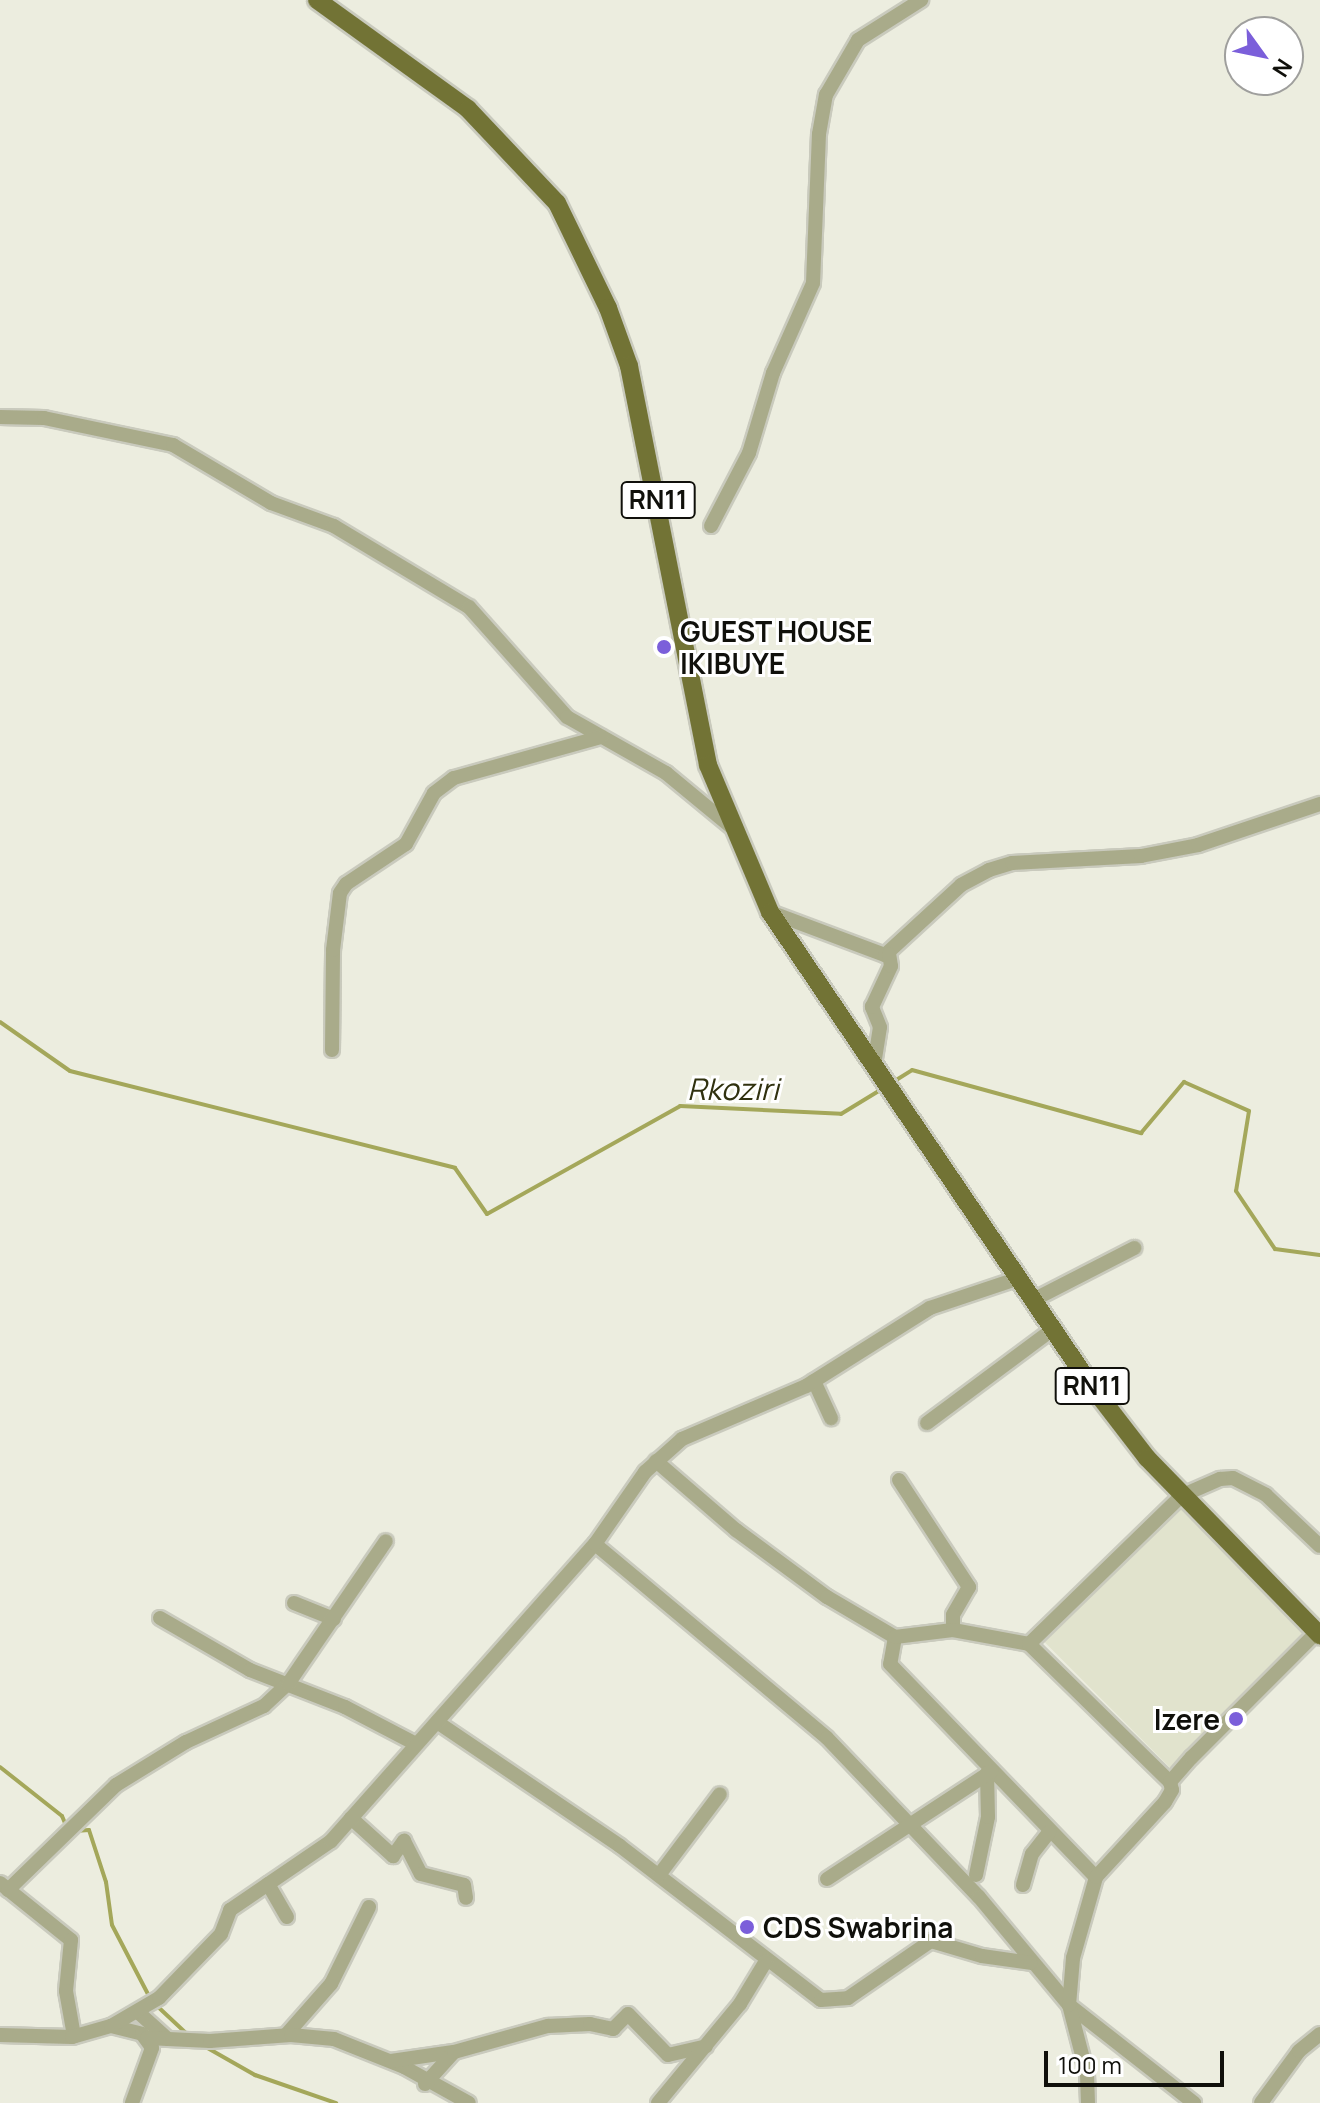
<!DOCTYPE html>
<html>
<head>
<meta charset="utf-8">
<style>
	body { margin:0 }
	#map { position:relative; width:1320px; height:2103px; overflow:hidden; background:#eceddf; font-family:Manrope,sans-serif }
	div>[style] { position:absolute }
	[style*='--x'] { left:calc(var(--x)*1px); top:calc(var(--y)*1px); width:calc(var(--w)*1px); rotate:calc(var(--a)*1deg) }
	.built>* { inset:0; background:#e1e3cd; transform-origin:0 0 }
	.stream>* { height:4px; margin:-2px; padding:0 2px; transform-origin:2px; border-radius:2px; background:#a4a75a }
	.roads { filter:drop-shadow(2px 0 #c9cabd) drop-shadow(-2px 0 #c9cabd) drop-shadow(0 2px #c9cabd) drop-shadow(0 -2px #c9cabd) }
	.minor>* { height:14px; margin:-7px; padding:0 7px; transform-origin:7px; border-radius:7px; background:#a9ab8a }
	.major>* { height:18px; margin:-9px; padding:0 9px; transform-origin:9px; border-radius:9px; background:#727335 }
	.dots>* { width:22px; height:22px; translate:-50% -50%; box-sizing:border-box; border:4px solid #fff; border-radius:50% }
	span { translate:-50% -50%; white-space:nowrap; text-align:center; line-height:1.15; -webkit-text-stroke:6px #fff; paint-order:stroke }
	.shield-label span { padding:2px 6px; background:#fff; border:2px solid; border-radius:6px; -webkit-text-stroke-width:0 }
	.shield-label { font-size:26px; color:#10100b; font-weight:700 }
	.poi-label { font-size:28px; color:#10100b; font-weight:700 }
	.left { translate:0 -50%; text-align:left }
	.right { translate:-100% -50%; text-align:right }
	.water-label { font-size:30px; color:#30310f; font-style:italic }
	.north { position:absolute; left:1224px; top:16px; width:80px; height:80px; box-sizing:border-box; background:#fff; border:2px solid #9f9f9d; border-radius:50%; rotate:123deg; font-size:22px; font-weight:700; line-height:32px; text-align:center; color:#10100b }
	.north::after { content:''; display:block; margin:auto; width:28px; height:36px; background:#7b5fda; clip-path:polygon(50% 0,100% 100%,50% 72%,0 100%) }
	.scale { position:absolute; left:1044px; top:2051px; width:180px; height:36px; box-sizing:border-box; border:4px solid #10100b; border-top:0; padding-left:10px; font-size:24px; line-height:28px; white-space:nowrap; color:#10100b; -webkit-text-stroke:6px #fff; paint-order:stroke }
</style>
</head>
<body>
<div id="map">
	<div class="built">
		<i style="left:1183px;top:1502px;width:182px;height:197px;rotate:45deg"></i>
	</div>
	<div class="stream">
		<i style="--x:0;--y:1022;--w:85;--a:35"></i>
		<i style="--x:70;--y:1071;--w:397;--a:14.1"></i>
		<i style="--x:455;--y:1168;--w:56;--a:55.2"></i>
		<i style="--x:487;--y:1214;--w:221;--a:-29.2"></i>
		<i style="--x:680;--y:1106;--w:161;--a:2.8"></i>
		<i style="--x:841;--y:1114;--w:48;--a:-31.4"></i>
		<i style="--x:893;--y:1082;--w:22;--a:-32"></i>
		<i style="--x:912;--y:1070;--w:238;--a:15.4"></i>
		<i style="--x:1141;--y:1133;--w:67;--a:-49.9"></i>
		<i style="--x:1184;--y:1082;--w:71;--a:24"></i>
		<i style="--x:1249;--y:1111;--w:81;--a:99.2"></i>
		<i style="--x:1236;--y:1191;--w:70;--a:56.1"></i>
		<i style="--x:1275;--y:1249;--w:45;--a:7.6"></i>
		<i style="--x:0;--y:1767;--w:79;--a:38.3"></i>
		<i style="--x:62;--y:1816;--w:13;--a:67"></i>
		<i style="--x:75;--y:1831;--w:14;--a:-4"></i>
		<i style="--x:89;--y:1830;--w:55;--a:71.9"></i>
		<i style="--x:106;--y:1882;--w:43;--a:82.1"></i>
		<i style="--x:112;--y:1925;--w:82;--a:62.5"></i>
		<i style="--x:156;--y:2005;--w:42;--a:43.1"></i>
		<i style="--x:204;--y:2046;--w:59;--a:29.6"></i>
		<i style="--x:255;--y:2075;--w:86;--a:19.1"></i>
	</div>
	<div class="roads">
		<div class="minor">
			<i style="--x:0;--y:417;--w:44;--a:1.3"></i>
			<i style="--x:44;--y:418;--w:132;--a:11.8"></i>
			<i style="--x:173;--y:445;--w:114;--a:30.6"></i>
			<i style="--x:271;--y:503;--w:67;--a:20.1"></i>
			<i style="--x:334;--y:526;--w:157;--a:31"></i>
			<i style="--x:469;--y:607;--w:147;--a:48.3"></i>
			<i style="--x:567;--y:717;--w:114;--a:29.5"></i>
			<i style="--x:666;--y:773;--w:83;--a:39.6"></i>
			<i style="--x:711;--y:526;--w:82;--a:-62.5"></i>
			<i style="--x:749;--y:453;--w:84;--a:-73.3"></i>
			<i style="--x:773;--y:373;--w:98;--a:-66"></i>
			<i style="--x:813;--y:283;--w:149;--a:-87.7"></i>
			<i style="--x:819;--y:134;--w:40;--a:-80"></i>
			<i style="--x:826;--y:95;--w:64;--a:-59.8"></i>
			<i style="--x:858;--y:40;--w:75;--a:-32.4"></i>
			<i style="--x:770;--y:912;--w:123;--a:20.5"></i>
			<i style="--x:885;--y:955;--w:103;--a:-42.6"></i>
			<i style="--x:961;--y:885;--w:32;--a:-28"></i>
			<i style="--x:989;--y:870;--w:24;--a:-17"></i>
			<i style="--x:1012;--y:863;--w:129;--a:-3.1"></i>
			<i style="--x:1141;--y:856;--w:58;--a:-10.9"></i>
			<i style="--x:1198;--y:845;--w:129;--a:-18.6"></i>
			<i style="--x:332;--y:1050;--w:100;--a:-89.4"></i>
			<i style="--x:333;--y:950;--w:57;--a:-83"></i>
			<i style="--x:340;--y:893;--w:11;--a:-56"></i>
			<i style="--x:346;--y:884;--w:72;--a:-33.7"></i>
			<i style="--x:406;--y:844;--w:58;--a:-61.2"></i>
			<i style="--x:434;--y:793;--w:25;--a:-37"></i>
			<i style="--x:454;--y:778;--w:153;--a:-15.6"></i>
			<i style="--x:874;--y:1065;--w:38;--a:-81"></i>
			<i style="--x:880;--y:1027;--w:22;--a:-112"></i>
			<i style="--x:872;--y:1007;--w:45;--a:-65.1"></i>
			<i style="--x:891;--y:966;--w:12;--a:-99"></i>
			<i style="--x:1033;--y:1300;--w:114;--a:-27.2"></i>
			<i style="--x:814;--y:1381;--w:41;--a:65.3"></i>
			<i style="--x:927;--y:1423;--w:157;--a:-36.7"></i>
			<i style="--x:656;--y:1461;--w:106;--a:40.8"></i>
			<i style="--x:736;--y:1530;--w:113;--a:36.4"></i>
			<i style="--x:827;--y:1597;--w:79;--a:30.5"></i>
			<i style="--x:895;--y:1637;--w:27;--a:100"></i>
			<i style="--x:890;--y:1664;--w:296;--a:46"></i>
			<i style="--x:899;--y:1480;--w:128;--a:56.8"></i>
			<i style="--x:969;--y:1587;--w:32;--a:120"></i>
			<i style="--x:953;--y:1615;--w:15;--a:90"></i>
			<i style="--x:595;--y:1544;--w:302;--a:39.9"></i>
			<i style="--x:827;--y:1738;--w:220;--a:46.3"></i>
			<i style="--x:979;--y:1897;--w:141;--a:50.2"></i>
			<i style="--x:1069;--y:2005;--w:159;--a:38.1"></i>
			<i style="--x:294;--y:1603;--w:43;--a:21.8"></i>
			<i style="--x:160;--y:1618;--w:104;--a:30"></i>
			<i style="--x:250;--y:1670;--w:102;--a:21.3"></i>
			<i style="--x:345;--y:1707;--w:80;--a:27.5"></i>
			<i style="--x:895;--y:1637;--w:58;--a:-6.9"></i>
			<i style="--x:953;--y:1630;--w:77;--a:10.4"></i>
			<i style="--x:437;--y:1722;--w:221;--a:34.1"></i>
			<i style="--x:620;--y:1846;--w:253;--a:37.5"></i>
			<i style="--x:821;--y:2000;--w:27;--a:-4"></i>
			<i style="--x:848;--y:1998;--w:101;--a:-34.5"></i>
			<i style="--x:931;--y:1941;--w:53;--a:16.4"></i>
			<i style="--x:982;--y:1956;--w:49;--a:8.1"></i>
			<i style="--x:1170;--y:1782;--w:197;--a:-135.6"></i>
			<i style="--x:1029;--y:1644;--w:212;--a:-44.2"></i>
			<i style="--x:1181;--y:1496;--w:43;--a:-23.6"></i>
			<i style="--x:1220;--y:1479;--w:13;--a:-4"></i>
			<i style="--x:1233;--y:1478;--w:37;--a:27"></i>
			<i style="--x:1266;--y:1495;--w:74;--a:43.4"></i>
			<i style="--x:351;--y:1818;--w:57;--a:42.1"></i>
			<i style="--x:393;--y:1856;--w:19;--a:-54"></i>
			<i style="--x:404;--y:1841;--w:37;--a:63"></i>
			<i style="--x:421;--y:1874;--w:44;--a:14.3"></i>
			<i style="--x:464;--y:1885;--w:13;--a:81"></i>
			<i style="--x:659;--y:1875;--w:101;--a:-53"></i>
			<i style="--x:976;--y:1875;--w:59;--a:-78.3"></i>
			<i style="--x:988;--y:1817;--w:44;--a:-91.3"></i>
			<i style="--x:827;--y:1879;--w:197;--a:-33.2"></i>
			<i style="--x:0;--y:1883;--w:91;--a:38.8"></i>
			<i style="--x:71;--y:1940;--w:51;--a:95.6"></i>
			<i style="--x:66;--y:1991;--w:46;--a:79.9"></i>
			<i style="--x:268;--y:1884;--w:38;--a:60"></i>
			<i style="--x:1023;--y:1885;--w:32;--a:-74"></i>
			<i style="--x:1032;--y:1854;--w:28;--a:-52"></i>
			<i style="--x:8;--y:1890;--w:151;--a:-44.2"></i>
			<i style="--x:116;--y:1785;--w:82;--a:-31.6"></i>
			<i style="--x:186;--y:1742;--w:86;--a:-24.8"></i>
			<i style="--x:264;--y:1706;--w:33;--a:-43"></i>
			<i style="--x:288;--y:1684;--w:173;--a:-55.6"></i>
			<i style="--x:139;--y:2013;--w:39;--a:42"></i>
			<i style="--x:111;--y:2026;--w:32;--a:14"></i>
			<i style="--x:142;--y:2034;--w:17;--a:54"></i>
			<i style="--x:152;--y:2048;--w:59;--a:110"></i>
			<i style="--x:0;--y:2035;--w:72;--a:1.6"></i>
			<i style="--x:72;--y:2037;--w:41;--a:-15.8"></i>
			<i style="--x:111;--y:2026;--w:56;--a:-30.3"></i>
			<i style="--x:159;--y:1998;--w:89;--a:-45.9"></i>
			<i style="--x:221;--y:1934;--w:26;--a:-69"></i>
			<i style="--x:230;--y:1910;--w:122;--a:-34.3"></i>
			<i style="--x:331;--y:1841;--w:397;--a:-48.4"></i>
			<i style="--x:595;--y:1544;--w:88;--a:-55.2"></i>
			<i style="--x:645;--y:1472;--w:50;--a:-41.7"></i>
			<i style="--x:682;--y:1439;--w:135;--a:-23.1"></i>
			<i style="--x:806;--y:1386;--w:146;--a:-32.2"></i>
			<i style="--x:930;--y:1308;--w:94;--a:-18.6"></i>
			<i style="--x:286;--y:2035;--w:68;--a:-48.6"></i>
			<i style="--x:331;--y:1984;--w:86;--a:-63.7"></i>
			<i style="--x:147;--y:2038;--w:63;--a:2.7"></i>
			<i style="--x:210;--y:2041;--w:81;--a:-4.2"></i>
			<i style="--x:291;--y:2035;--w:43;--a:5.3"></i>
			<i style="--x:334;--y:2039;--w:75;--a:21.8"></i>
			<i style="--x:404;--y:2067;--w:74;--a:29"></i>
			<i style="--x:391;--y:2061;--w:63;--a:-8.3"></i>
			<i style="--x:425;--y:2084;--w:43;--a:-47.8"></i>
			<i style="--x:454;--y:2052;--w:98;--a:-15.5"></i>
			<i style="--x:548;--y:2026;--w:42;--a:-2.7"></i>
			<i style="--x:590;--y:2024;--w:24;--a:12"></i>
			<i style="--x:613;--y:2029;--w:21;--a:-45"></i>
			<i style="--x:628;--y:2014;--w:57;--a:45.7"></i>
			<i style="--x:668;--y:2055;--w:39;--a:-13"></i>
			<i style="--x:658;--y:2103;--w:129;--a:-50.4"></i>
			<i style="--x:740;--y:2004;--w:50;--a:-58.8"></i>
			<i style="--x:1088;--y:2103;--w:29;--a:-92"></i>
			<i style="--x:1087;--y:2074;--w:71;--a:-104.6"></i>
			<i style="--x:1069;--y:2005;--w:47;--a:-85.1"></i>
			<i style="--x:1073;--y:1958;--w:84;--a:-74.1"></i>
			<i style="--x:1096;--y:1877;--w:102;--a:-47.4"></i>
			<i style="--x:1165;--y:1802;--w:14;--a:-60"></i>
			<i style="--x:1172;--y:1790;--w:8;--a:-104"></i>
			<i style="--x:1170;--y:1782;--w:33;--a:-49"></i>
			<i style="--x:1192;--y:1757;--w:177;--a:-45"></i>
			<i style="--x:1261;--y:2103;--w:64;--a:-53.8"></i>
			<i style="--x:1299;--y:2051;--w:27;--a:-39"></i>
		</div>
		<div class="major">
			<i style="--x:317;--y:0;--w:186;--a:35.8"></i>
			<i style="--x:468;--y:109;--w:129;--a:46.6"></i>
			<i style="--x:557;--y:203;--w:117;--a:64.1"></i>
			<i style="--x:608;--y:308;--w:62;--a:70.1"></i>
			<i style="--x:629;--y:366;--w:407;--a:78.8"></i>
			<i style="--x:708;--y:765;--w:160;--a:67.1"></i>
			<i style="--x:770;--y:912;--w:570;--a:55.86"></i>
			<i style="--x:1090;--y:1384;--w:93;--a:52.4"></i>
			<i style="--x:1147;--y:1458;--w:248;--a:45.7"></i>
		</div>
	</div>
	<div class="dots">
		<i style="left:664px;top:647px;background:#7b5fda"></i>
		<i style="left:1236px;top:1719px;background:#7b5fda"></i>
		<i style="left:747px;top:1927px;background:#7b5fda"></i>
	</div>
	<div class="shield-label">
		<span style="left:658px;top:500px">RN11</span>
		<span style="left:1092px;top:1386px">RN11</span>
	</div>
	<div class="poi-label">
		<span class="left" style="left:680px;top:647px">GUEST HOUSE<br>IKIBUYE</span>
		<span class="right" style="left:1220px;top:1719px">Izere</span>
		<span class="left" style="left:763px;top:1927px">CDS Swabrina</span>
	</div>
	<div class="water-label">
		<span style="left:733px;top:1089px">Rkoziri</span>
	</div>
	<div class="north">N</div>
	<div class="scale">100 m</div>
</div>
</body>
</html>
